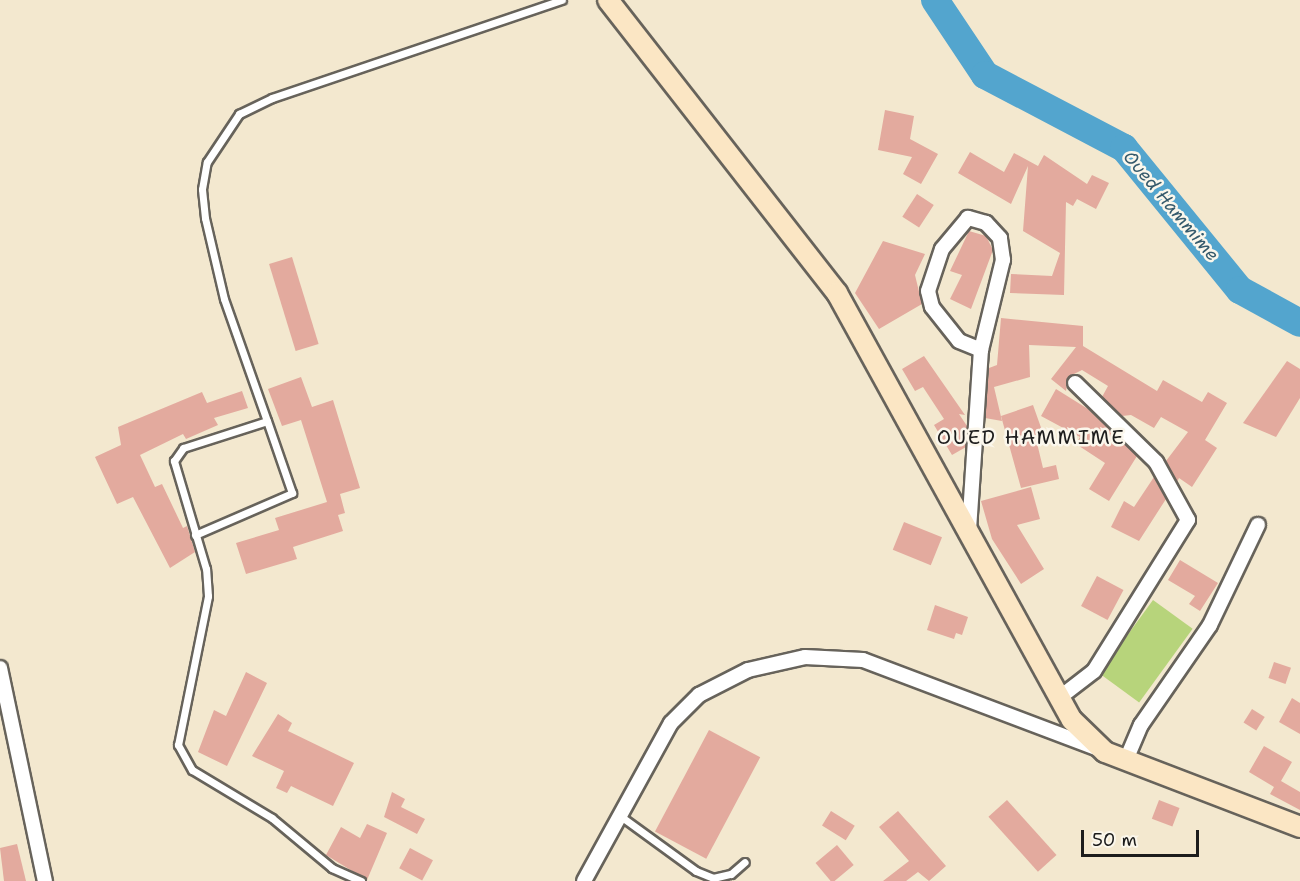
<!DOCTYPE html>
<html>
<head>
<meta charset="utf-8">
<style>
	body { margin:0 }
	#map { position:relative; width:1300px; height:881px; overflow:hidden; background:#f3e8cf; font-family:"Shantell Sans",sans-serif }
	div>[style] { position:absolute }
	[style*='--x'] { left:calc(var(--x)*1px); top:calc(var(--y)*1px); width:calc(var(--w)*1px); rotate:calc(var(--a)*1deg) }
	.green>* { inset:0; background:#b7d47b; transform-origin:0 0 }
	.river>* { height:28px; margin:-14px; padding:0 14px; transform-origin:14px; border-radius:14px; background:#53a5ce }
	.building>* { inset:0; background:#e3aa9e; transform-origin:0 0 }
	.roads { filter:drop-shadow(2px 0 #67635b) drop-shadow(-2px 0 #67635b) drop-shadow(0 2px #67635b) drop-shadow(0 -2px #67635b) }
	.service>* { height:7px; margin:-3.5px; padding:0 3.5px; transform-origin:3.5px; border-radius:3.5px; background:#fff }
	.minor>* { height:14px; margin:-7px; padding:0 7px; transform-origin:7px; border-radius:7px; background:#fff }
	.secondary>* { height:20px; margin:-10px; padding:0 10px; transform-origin:10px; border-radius:10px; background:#fbe6c4 }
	span { translate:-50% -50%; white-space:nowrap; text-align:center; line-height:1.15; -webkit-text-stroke:5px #fbf7ec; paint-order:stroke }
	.water-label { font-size:18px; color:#355a6c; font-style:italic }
	.quarter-label { font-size:20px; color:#1c1c1c; letter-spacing:1.5px }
	.scale { position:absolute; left:1081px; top:830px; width:118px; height:27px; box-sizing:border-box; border:3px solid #1c1c1c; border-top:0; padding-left:8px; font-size:18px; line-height:21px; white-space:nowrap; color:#1c1c1c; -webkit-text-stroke:4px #fbf7ec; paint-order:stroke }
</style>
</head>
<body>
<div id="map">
	<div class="green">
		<i style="left:1153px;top:600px;width:49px;height:91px;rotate:36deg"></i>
	</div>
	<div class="river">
		<i style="--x:935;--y:0;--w:90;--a:56.3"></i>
		<i style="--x:985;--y:75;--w:157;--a:27.7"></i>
		<i style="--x:1124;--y:148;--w:183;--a:50.8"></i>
		<i style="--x:1240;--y:290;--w:68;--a:28.8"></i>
	</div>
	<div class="building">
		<i style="clip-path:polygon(885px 110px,914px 116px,910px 139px,938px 154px,921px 184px,903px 174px,912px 157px,878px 150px)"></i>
		<i style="clip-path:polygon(970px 152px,1004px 172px,1014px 153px,1038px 166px,1044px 155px,1087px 184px,1092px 175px,1109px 183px,1096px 209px,1077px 199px,1073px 206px,1066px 202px,1064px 295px,1010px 293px,1011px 274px,1052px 276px,1060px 253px,1023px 231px,1028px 166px,1011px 204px,958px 173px)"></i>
		<i style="left:917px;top:194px;width:20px;height:27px;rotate:33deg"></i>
		<i style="clip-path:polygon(969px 231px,986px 236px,993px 250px,971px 309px,950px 299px,962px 275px,950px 271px)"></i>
		<i style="clip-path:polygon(883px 241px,925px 254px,915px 275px,922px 304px,879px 329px,855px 293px)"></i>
		<i style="left:292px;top:257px;width:91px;height:24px;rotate:73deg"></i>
		<i style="clip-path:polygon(1001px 318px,1083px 326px,1083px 346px,1157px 391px,1163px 380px,1202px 402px,1208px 392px,1227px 403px,1205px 440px,1217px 448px,1192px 487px,1179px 478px,1177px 482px,1166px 461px,1188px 432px,1161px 417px,1154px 428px,1131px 415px,1122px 416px,1102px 397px,1108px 386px,1082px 370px,1068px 377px,1066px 391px,1051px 379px,1076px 347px,1029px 345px,1030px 377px,994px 387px,1002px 421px,985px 418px,989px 368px,997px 365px)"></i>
		<i style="clip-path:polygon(924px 356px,965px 415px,959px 414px,967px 426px,966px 447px,952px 455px,934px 425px,944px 419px,923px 387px,915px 391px,902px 369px)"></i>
		<i style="clip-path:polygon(1287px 361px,1300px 369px,1300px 398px,1276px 437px,1243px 423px)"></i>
		<i style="clip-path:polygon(301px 377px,312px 407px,333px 400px,360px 488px,340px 494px,345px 513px,338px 515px,343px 531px,293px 547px,297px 559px,246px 574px,236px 543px,279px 530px,275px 518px,327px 502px,301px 420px,282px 426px,268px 389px)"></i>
		<i style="clip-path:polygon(1056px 389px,1088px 409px,1137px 456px,1109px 501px,1089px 489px,1105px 463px,1076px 444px,1080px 437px,1041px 416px)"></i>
		<i style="clip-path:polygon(242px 391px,248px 408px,214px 418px,218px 425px,186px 439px,183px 434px,140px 455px,155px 487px,162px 484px,183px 528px,187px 526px,195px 552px,170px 568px,133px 497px,117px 504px,95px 457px,121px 445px,118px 427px,202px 392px,207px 403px)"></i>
		<i style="clip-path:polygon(1033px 405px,1044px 436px,1036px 439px,1043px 468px,1056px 465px,1059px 479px,1021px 488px,1001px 416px)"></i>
		<i style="clip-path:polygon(1154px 477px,1166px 499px,1139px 541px,1111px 527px,1124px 501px,1134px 507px)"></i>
		<i style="clip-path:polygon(1031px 487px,1040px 519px,1017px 525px,1044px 569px,1021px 584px,992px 539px,981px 501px)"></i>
		<i style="left:904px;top:522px;width:41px;height:30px;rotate:22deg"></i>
		<i style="clip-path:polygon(1180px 560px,1218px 583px,1200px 611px,1189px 604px,1195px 596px,1168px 580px)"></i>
		<i style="left:1097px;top:576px;width:30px;height:34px;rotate:28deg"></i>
		<i style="clip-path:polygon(935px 605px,968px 617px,962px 635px,956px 633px,954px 639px,927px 630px)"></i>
		<i style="left:1274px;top:662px;width:18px;height:17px;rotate:19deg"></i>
		<i style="clip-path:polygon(246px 672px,267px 683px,227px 766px,198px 752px,214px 710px,226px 716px)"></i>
		<i style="clip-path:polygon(1292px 698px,1300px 703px,1300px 734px,1279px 722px)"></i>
		<i style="left:1252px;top:709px;width:15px;height:16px;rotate:32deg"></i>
		<i style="clip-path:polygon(278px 714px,292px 723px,288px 731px,354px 763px,333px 806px,291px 786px,287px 793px,276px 788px,284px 771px,252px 756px)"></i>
		<i style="left:709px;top:730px;width:58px;height:115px;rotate:28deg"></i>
		<i style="clip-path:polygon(1264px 746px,1292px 762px,1281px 781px,1300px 792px,1300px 810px,1270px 794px,1274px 787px,1249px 772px)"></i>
		<i style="clip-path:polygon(392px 792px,405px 799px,401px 807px,425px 819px,417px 834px,384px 817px)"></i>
		<i style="left:1007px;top:800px;width:74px;height:25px;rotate:48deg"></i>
		<i style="left:1159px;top:800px;width:22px;height:20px;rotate:21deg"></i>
		<i style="left:831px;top:811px;width:28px;height:17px;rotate:32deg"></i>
		<i style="clip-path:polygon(898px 811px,946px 866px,929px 881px,918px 872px,906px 881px,883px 881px,909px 861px,879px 827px)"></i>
		<i style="clip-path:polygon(367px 824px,387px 833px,367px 880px,326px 855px,341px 827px,360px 838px)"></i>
		<i style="clip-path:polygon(17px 844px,26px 881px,4px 881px,0 848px)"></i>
		<i style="left:837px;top:845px;width:26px;height:28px;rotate:50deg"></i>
		<i style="left:410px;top:848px;width:26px;height:23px;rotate:28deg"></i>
	</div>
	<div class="roads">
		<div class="service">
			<i style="--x:195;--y:535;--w:106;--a:-23.4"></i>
			<i style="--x:292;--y:493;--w:76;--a:-109.1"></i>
			<i style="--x:619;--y:815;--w:95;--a:36"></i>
			<i style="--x:696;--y:871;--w:18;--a:22"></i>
			<i style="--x:713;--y:878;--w:18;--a:-13"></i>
			<i style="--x:731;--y:874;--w:18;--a:-41"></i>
			<i style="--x:361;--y:881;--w:32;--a:-156"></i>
			<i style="--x:332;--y:868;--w:78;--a:-140.2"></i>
			<i style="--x:272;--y:818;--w:93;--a:-149"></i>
			<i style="--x:192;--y:770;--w:29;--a:-119"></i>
			<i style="--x:178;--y:745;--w:152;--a:-78.6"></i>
			<i style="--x:208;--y:596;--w:27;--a:-94"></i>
			<i style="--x:206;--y:569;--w:113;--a:-106.5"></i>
			<i style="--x:174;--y:461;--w:16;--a:-55"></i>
			<i style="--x:183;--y:448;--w:88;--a:-17.8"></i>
			<i style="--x:267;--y:421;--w:129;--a:-109.4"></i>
			<i style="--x:224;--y:299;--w:83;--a:-103.2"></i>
			<i style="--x:205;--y:218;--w:29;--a:-96"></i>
			<i style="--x:202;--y:189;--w:27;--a:-80"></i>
			<i style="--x:207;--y:162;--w:58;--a:-56.3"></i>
			<i style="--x:239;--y:114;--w:37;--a:-26"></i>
			<i style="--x:272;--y:98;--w:306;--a:-18.7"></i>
		</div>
		<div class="minor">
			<i style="--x:969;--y:530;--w:180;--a:-86.2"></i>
			<i style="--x:981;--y:350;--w:93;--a:-76.3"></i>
			<i style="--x:1003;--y:260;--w:22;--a:-98"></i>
			<i style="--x:1000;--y:238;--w:21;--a:-133"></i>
			<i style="--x:986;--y:223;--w:19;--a:-164"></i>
			<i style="--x:968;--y:218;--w:40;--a:130"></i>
			<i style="--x:942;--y:249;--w:44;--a:108.4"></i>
			<i style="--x:928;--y:291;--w:16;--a:76"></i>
			<i style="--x:932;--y:307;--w:43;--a:51.5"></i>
			<i style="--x:959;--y:341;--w:24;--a:22"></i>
			<i style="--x:0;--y:668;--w:218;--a:78.1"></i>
			<i style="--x:1059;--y:698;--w:44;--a:-37.6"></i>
			<i style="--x:1094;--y:671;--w:178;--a:-58.1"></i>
			<i style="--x:1188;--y:520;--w:66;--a:-118.9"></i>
			<i style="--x:1156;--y:462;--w:113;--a:-135.7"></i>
			<i style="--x:1126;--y:760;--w:38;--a:-67"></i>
			<i style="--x:1141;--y:725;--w:121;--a:-55.4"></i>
			<i style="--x:1210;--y:625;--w:111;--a:-64.4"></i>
			<i style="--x:584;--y:881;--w:180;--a:-61.2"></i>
			<i style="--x:671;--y:723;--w:40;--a:-45"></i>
			<i style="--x:699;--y:695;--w:55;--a:-27"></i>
			<i style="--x:748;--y:670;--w:58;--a:-12.8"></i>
			<i style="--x:805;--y:657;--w:58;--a:3"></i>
			<i style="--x:863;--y:660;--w:251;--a:20.7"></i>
		</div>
		<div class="secondary">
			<i style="--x:608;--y:0;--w:372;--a:52"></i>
			<i style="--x:837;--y:293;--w:487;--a:61.2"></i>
			<i style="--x:1072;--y:720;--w:46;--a:44.1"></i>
			<i style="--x:1105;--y:752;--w:209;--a:21"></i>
		</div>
	</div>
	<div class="water-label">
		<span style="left:1171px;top:206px;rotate:50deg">Oued Hammime</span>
	</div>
	<div class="quarter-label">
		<span style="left:1031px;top:437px">OUED HAMMIME</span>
	</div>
	<div class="scale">50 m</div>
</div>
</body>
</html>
